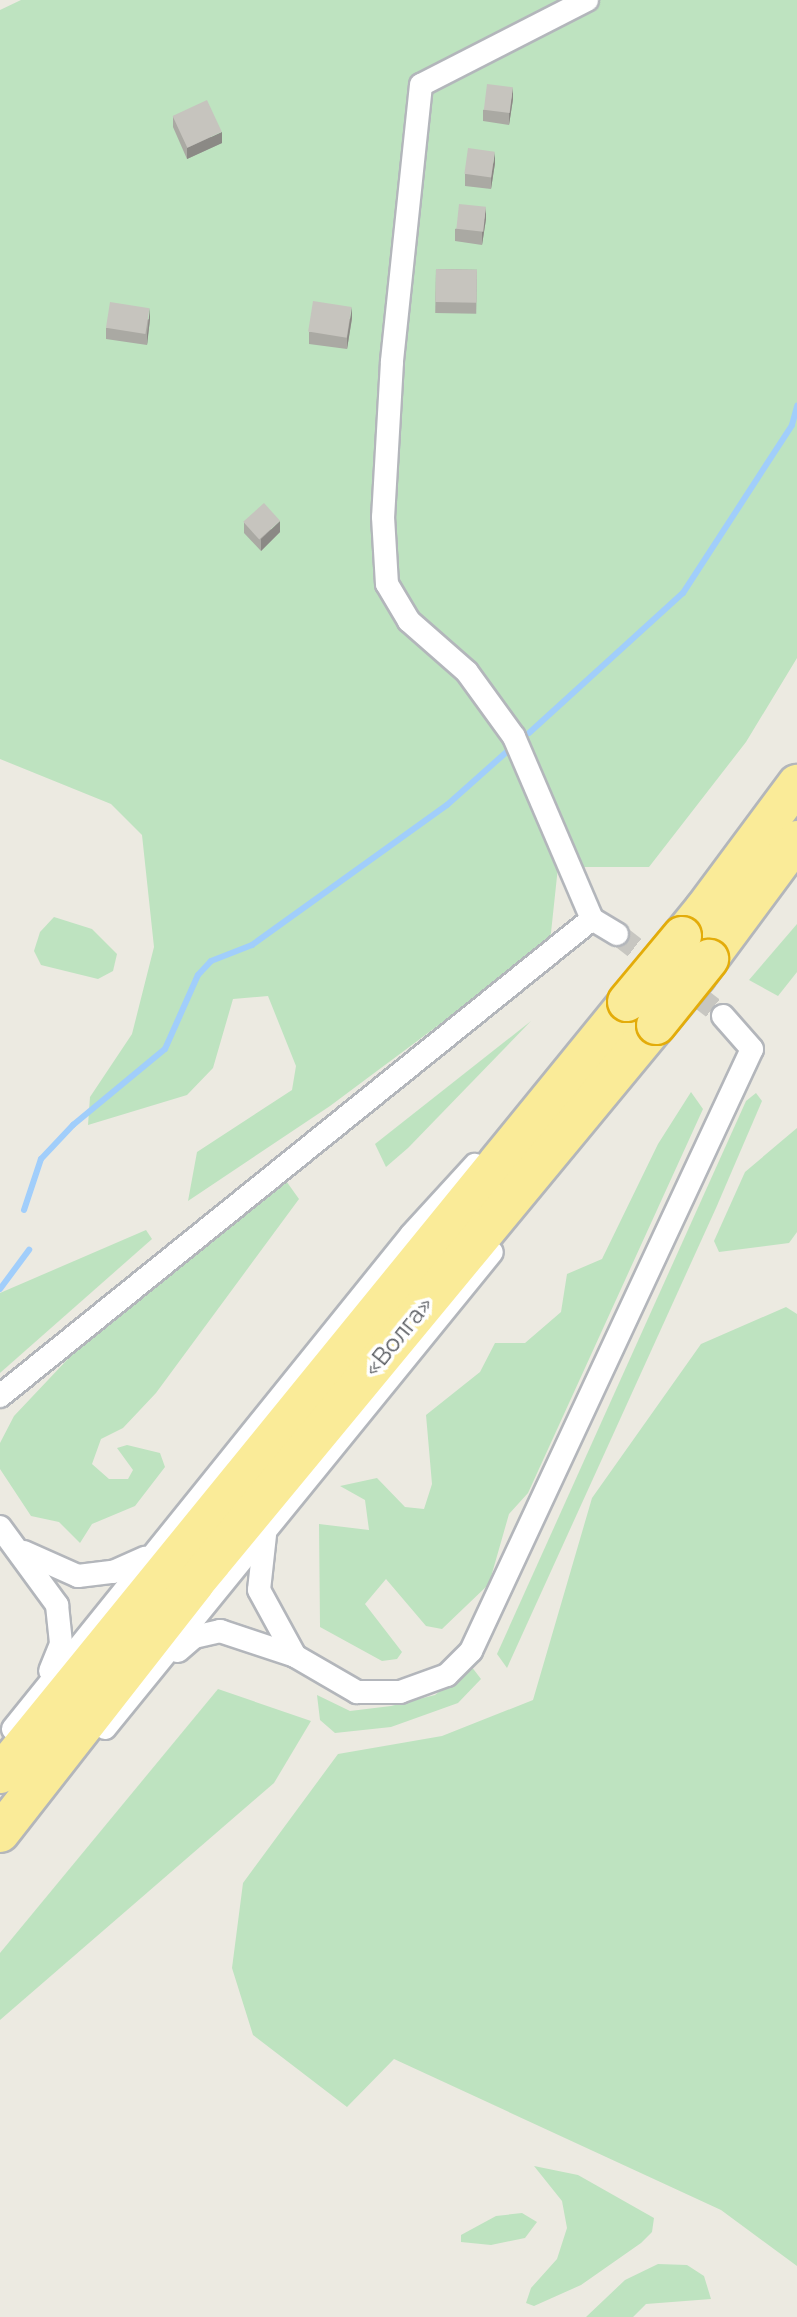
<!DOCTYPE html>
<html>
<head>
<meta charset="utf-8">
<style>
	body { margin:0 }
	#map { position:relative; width:797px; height:2317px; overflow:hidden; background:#eceae1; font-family:Raleway,sans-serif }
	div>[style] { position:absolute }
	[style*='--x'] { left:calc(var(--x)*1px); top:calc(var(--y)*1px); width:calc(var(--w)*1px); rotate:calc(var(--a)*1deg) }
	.green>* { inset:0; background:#bee3c0 }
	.stream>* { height:6px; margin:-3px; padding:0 3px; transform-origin:3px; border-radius:3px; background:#a1cefb }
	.minor-tunnel>* { height:22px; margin-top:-11px; transform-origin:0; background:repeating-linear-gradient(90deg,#c7c6c1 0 22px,transparent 0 33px) }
	.roads { filter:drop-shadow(2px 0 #b3b6bb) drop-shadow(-2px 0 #b3b6bb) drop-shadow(0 2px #b3b6bb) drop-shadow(0 -2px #b3b6bb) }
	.minor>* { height:22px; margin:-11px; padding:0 11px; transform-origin:11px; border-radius:11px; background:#fff }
	.trunk>* { height:38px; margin:-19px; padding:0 19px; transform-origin:19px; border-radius:19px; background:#faeb98 }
	.bridges { filter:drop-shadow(2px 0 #e3ac0a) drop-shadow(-2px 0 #e3ac0a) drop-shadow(0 2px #e3ac0a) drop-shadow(0 -2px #e3ac0a) }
	.trunk-bridge>* { height:38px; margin:-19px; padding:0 19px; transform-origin:19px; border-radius:19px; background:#faeb98 }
	.wall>* { inset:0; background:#aaa9a3; transform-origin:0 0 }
	.shaded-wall>* { inset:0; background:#8b8985 }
	.building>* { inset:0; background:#c6c4be; transform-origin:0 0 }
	span { translate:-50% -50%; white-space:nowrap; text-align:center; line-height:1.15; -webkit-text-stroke:7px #fff; paint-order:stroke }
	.street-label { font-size:24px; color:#595c61 }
</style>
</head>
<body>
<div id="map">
	<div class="green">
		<i style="clip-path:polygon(21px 0,797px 0,797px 658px,746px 742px,649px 867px,558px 867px,550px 942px,330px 1106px,188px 1201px,197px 1152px,292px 1090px,296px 1066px,268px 996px,233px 999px,213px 1068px,187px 1095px,88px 1125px,90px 1097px,132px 1034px,154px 947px,142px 835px,111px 804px,0 759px,0 10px)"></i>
		<i style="clip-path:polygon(54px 917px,92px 929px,117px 954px,113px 971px,98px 979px,41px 965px,34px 951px,40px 932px)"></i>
		<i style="clip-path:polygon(797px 924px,797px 972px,778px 996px,749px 980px)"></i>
		<i style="clip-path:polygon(531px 1021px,408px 1148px,386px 1167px,375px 1144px)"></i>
		<i style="clip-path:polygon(691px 1092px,703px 1109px,528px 1493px,509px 1514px,489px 1584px,442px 1629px,426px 1626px,386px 1579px,365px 1604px,402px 1652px,397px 1659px,382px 1661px,320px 1627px,319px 1524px,369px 1530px,365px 1500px,340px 1486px,377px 1478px,405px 1507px,424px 1509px,432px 1484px,426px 1415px,480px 1372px,495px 1343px,525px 1343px,561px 1312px,567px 1274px,602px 1259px,658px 1144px)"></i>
		<i style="clip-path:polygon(756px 1093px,762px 1101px,716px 1208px,507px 1668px,497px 1654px,746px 1101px)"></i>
		<i style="clip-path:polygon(797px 1128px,797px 1232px,789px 1243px,719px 1252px,714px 1241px,745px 1172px)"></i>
		<i style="clip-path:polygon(284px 1178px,299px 1199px,156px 1393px,123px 1428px,101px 1439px,92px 1464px,109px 1479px,128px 1479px,133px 1470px,117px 1448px,127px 1445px,160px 1453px,165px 1467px,135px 1506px,92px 1524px,80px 1543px,59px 1522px,31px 1516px,0 1469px,0 1443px,14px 1416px,99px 1326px)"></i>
		<i style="clip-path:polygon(146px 1230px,152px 1239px,0 1373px,0 1293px)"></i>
		<i style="clip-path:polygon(786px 1307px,797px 1314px,797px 2266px,721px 2210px,394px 2059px,347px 2107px,253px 2035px,232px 1968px,243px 1883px,338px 1754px,442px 1736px,533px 1700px,592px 1498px,701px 1344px)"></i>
		<i style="clip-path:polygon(471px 1666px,481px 1679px,458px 1703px,391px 1727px,335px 1733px,320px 1720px,317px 1695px,350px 1711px,391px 1706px,435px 1695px)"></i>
		<i style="clip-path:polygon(218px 1689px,311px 1721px,274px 1783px,0 2020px,0 1953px)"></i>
		<i style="clip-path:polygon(534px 2166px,578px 2175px,654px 2218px,652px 2232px,641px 2243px,581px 2285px,534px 2306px,526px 2303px,531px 2288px,557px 2259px,567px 2228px,562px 2201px)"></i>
		<i style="clip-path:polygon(522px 2213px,537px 2222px,525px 2238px,491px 2245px,461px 2242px,461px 2235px,496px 2216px)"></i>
		<i style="clip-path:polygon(658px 2264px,687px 2265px,704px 2276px,711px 2299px,646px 2304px,633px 2317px,586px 2317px,625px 2280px)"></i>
	</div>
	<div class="stream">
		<i style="--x:529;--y:733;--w:208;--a:-42.3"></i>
		<i style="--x:683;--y:593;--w:200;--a:-57"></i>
		<i style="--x:792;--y:425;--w:20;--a:-75"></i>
		<i style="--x:24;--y:1210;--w:54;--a:-71.6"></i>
		<i style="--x:41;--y:1159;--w:47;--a:-46.7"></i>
		<i style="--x:73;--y:1125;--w:119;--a:-39.6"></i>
		<i style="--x:165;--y:1049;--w:81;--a:-66"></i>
		<i style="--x:198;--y:975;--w:19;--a:-47"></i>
		<i style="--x:211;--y:961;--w:44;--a:-21.3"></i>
		<i style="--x:252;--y:945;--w:240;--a:-35.7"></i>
		<i style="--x:447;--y:805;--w:86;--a:-41.7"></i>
		<i style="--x:0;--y:1289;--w:49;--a:-53.4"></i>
	</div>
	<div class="minor-tunnel">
		<i style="--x:617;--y:934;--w:134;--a:37.7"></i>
	</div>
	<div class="roads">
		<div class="minor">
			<i style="--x:587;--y:0;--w:186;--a:152.9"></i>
			<i style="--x:421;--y:85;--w:279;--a:96"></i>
			<i style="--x:392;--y:362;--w:155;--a:93.3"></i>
			<i style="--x:383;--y:517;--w:67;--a:86.6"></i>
			<i style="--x:387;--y:584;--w:43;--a:59.3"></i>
			<i style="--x:409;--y:621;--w:77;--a:41.3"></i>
			<i style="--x:467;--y:672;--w:80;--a:54.1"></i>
			<i style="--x:514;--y:737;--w:198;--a:66.8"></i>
			<i style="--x:0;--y:1396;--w:760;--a:-38.86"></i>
			<i style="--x:592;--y:919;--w:29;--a:31"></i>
			<i style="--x:0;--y:1527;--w:97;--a:53.8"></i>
			<i style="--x:57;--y:1605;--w:39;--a:84"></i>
			<i style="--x:61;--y:1644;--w:29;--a:112"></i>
			<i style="--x:265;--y:1535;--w:55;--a:96.2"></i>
			<i style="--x:259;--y:1590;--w:75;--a:61.4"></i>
			<i style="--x:24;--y:1552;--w:59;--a:24"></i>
			<i style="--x:78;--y:1576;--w:35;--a:-7"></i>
			<i style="--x:113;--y:1572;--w:35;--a:-24"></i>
			<i style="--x:178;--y:1651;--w:21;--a:-41"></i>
			<i style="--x:194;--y:1637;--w:27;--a:-13"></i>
			<i style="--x:220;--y:1631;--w:79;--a:18.4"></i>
			<i style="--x:295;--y:1656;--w:72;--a:30.1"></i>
			<i style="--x:357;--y:1692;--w:43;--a:0"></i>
			<i style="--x:400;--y:1692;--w:50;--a:-19.9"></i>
			<i style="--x:447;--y:1675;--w:34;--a:-45"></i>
			<i style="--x:471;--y:1651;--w:664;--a:-64.98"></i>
			<i style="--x:752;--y:1049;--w:44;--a:-131.3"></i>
			<i style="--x:105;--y:1728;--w:613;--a:-50.89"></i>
			<i style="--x:13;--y:1729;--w:634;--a:-51.14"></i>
			<i style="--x:411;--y:1235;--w:95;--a:-47.6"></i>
		</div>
		<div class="trunk">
			<i style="--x:0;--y:1774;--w:1115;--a:-50.86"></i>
			<i style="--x:704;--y:909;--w:156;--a:-53.4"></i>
			<i style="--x:0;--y:1833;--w:317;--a:-52"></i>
			<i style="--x:195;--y:1583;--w:788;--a:-50.45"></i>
			<i style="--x:697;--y:975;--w:168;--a:-53.5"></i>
		</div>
	</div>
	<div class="bridges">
		<div class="trunk-bridge">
			<i style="--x:627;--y:1002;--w:86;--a:-50.2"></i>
			<i style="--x:656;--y:1025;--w:85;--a:-51.2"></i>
		</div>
	</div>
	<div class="wall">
		<i style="clip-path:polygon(513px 99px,509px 125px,483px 121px,483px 110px)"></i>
		<i style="clip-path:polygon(173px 116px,222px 143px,187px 159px,173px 127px)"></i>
		<i style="clip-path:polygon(495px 163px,491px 189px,465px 186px,465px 174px)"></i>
		<i style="clip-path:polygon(486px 219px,482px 245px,455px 241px,455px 229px)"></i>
		<i style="left:436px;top:269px;width:41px;height:44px;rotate:1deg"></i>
		<i style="clip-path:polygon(352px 318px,347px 349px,309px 344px,309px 332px)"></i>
		<i style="clip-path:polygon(150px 319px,147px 345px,106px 339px,106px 328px)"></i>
		<i style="clip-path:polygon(244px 522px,280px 532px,261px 551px,244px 533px)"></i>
	</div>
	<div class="shaded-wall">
		<i style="clip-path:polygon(513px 87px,513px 99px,509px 125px,509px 113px)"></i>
		<i style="clip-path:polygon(222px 132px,222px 143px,187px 159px,187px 148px)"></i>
		<i style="clip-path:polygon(495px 152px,495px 163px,491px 189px,491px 178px)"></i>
		<i style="clip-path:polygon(486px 207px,486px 219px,482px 245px,482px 233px)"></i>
		<i style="clip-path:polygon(352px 307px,352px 318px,347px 349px,347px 338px)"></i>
		<i style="clip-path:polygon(150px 308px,150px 319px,147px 345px,147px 334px)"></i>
		<i style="clip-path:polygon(280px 521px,280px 532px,261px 551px,261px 539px)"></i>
	</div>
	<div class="building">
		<i style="left:487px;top:84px;width:26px;height:26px;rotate:7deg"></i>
		<i style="left:207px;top:100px;width:35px;height:38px;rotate:65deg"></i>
		<i style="left:468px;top:148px;width:27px;height:26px;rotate:8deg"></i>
		<i style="left:459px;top:204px;width:27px;height:25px;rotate:6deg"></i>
		<i style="left:436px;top:269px;width:41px;height:33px;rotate:1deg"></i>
		<i style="left:313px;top:301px;width:39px;height:31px;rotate:9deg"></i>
		<i style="left:110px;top:302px;width:40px;height:26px;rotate:9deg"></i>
		<i style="left:264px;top:503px;width:24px;height:28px;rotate:48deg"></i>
	</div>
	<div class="street-label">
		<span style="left:398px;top:1336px;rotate:-51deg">«Волга»</span>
	</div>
</div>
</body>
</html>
